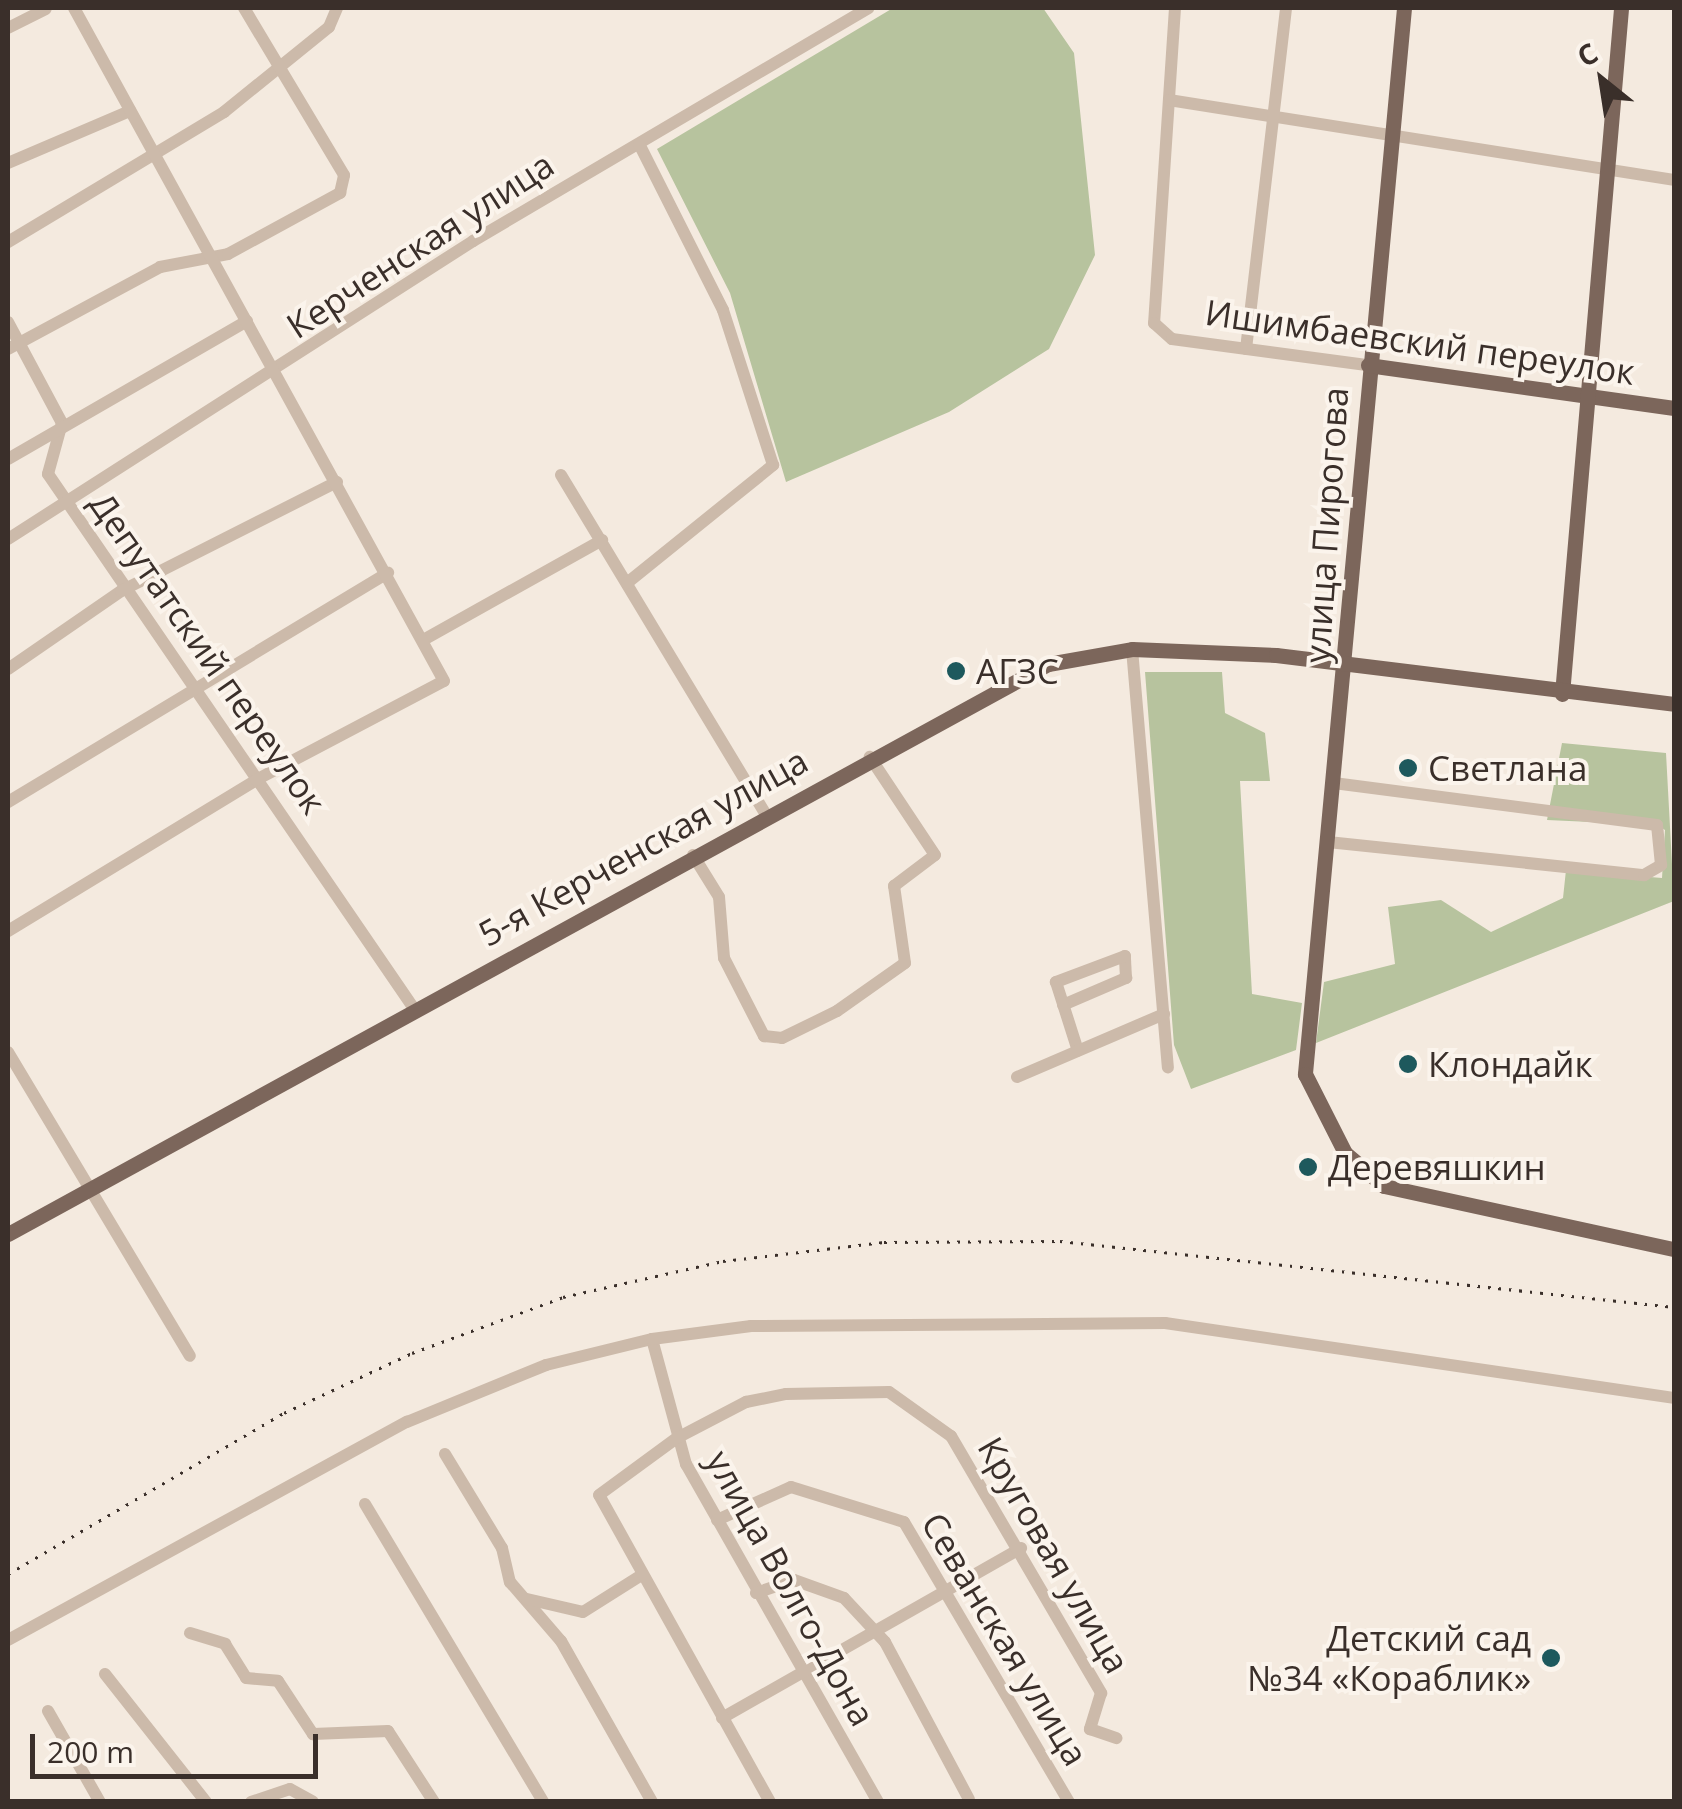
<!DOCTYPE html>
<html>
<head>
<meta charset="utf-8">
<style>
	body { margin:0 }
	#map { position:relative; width:1682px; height:1809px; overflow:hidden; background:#f4eadf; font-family:"Open Sans",sans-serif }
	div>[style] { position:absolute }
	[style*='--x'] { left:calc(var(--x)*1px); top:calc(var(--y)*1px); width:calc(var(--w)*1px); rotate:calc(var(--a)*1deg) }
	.green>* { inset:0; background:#b7c39e }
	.minor>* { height:12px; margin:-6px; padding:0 6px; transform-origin:6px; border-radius:6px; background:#ccbaaa }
	.major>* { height:15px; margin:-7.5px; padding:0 7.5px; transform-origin:7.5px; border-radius:7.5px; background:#7c665b }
	.rail>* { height:2.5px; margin-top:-1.25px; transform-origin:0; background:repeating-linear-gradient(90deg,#3a2f2a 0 2.5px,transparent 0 10.5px) }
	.dots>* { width:28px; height:28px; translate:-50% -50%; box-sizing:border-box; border:5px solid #fbf4ec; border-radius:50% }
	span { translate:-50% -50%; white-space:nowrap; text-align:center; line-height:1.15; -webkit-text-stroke:8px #fbf4ec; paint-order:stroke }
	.street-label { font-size:35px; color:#3a2f2a }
	.poi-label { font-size:35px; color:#3a2f2a }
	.left { translate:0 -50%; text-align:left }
	.right { translate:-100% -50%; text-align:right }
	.frame { position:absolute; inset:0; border:10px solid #3a2f2a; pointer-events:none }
	.north { position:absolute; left:1552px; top:30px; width:100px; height:100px; -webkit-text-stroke:8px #fbf4ec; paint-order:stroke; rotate:330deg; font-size:28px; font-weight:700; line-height:40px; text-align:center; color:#3a2f2a }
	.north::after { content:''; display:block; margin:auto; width:35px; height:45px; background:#3a2f2a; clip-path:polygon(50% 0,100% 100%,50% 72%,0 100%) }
	.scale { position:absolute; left:30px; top:1734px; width:288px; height:45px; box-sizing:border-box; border:5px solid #3a2f2a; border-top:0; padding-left:12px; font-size:30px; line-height:35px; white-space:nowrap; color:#3a2f2a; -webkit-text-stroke:8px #fbf4ec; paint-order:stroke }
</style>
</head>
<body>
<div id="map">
	<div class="green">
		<i style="clip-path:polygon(893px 8px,1043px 8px,1074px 53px,1095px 255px,1049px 349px,949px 412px,786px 482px,730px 293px,657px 149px)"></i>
		<i style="clip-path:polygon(1145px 672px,1222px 672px,1225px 713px,1265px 733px,1270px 781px,1240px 781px,1252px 994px,1302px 1003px,1296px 1050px,1191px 1089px,1174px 1045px)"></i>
		<i style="clip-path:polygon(1562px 743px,1666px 753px,1674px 901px,1316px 1043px,1324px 982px,1395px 964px,1388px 907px,1441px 900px,1491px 932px,1563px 898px,1566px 870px,1662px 878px,1665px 830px,1657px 825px,1547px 820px)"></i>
	</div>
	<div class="minor">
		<i style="--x:1175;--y:8;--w:316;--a:93.8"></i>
		<i style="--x:1154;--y:323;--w:24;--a:42"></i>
		<i style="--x:1172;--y:339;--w:198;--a:7.6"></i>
		<i style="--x:8;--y:28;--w:42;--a:-26.6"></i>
		<i style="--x:1169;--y:100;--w:511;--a:9"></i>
		<i style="--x:8;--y:163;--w:133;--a:-23.1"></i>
		<i style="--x:8;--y:242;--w:252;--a:-31"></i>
		<i style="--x:224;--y:112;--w:135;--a:-39"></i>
		<i style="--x:329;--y:27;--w:21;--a:-67"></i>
		<i style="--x:8;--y:322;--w:115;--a:61.9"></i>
		<i style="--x:62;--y:423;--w:53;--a:105.4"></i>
		<i style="--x:48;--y:474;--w:646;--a:55.6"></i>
		<i style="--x:8;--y:349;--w:173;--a:-28.3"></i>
		<i style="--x:160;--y:267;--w:69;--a:-10.8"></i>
		<i style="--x:228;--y:254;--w:128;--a:-28.6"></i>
		<i style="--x:340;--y:193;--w:18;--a:-77"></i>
		<i style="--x:344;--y:175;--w:195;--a:-120.9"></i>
		<i style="--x:1246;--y:349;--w:343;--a:-83.3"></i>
		<i style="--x:8;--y:459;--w:276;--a:-30"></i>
		<i style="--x:561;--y:475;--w:397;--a:58.9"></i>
		<i style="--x:8;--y:539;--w:552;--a:-32.65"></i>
		<i style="--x:473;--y:241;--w:459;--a:-30.5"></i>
		<i style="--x:627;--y:583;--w:188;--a:-38.9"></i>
		<i style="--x:773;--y:465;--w:163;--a:-107.9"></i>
		<i style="--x:723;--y:310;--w:186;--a:-116.8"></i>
		<i style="--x:425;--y:639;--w:203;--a:-29.2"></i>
		<i style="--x:1132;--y:649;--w:420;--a:85.1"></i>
		<i style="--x:8;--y:669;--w:137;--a:-34.6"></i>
		<i style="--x:121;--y:591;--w:242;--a:-26.8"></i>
		<i style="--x:8;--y:802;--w:444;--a:-31.1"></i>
		<i style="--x:1328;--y:842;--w:318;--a:6"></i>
		<i style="--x:1644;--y:875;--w:20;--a:-30"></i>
		<i style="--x:1661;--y:865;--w:40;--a:-95.7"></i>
		<i style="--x:1657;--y:825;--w:326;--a:-172.6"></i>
		<i style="--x:693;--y:855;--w:49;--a:58.2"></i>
		<i style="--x:719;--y:897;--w:61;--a:85.3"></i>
		<i style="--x:724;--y:958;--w:88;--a:62.9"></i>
		<i style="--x:764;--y:1036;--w:18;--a:6"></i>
		<i style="--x:782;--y:1038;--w:61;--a:-26.1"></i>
		<i style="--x:837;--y:1011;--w:83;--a:-35.2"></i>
		<i style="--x:905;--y:963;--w:78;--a:-98.1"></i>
		<i style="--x:894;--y:886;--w:51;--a:-37.1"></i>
		<i style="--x:935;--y:855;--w:118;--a:-123.6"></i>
		<i style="--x:8;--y:931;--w:290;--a:-31.3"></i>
		<i style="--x:256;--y:780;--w:212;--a:-27.8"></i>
		<i style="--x:444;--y:681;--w:768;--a:-118.8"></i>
		<i style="--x:1063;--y:1005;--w:69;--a:-23.2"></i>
		<i style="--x:1126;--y:978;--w:22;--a:-93"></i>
		<i style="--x:1125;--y:956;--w:74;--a:159.4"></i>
		<i style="--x:1056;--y:982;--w:72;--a:72.3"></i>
		<i style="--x:8;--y:1052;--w:354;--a:59.1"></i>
		<i style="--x:1017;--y:1077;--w:160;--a:-23.2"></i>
		<i style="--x:652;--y:1339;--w:130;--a:74.8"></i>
		<i style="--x:686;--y:1464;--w:389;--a:60.4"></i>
		<i style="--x:445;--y:1454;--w:110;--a:58.8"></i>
		<i style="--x:502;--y:1548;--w:35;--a:77"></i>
		<i style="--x:510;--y:1582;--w:78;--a:49.2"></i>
		<i style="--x:561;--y:1641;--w:185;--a:60.5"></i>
		<i style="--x:365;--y:1504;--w:347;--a:59.1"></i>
		<i style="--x:717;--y:1520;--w:81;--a:-24"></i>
		<i style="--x:791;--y:1487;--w:118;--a:17.2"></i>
		<i style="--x:904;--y:1522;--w:325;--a:59.5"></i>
		<i style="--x:756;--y:1593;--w:40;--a:-18.9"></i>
		<i style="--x:794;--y:1580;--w:53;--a:19.8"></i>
		<i style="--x:844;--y:1598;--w:60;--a:47"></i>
		<i style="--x:885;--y:1642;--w:178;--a:61.9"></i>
		<i style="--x:527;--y:1599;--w:57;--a:13.1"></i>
		<i style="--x:583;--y:1612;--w:67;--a:-32.3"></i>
		<i style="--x:190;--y:1633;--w:37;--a:17"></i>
		<i style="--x:225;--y:1644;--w:40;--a:58"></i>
		<i style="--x:246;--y:1678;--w:32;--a:5"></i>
		<i style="--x:278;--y:1681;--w:64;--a:56.6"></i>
		<i style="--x:313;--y:1734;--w:75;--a:-2.3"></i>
		<i style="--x:388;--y:1731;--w:85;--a:57.1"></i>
		<i style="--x:8;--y:1640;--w:455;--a:-28.7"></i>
		<i style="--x:407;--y:1422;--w:150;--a:-22.3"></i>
		<i style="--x:546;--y:1365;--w:109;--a:-13.8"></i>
		<i style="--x:652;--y:1339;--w:100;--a:-7.5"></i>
		<i style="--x:751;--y:1326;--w:414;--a:-0.4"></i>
		<i style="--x:1165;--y:1323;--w:514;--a:8.38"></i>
		<i style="--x:105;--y:1674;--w:163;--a:51.7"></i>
		<i style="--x:48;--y:1711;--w:105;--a:60.3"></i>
		<i style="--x:722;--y:1718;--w:344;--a:-29.6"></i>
		<i style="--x:251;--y:1802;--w:41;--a:-18.4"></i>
		<i style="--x:290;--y:1789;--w:26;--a:29"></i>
		<i style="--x:770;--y:1802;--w:351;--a:-119.1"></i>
		<i style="--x:599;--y:1495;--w:97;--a:-36.2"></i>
		<i style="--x:677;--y:1438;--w:78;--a:-27.6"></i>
		<i style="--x:746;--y:1402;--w:41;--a:-11.3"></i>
		<i style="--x:786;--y:1394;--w:103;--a:-1.1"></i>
		<i style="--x:889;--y:1392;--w:76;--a:35.4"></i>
		<i style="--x:951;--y:1436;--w:298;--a:59.7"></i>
		<i style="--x:1101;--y:1693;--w:38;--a:107"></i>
		<i style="--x:1090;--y:1729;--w:28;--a:19"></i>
	</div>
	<div class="major">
		<i style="--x:1404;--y:8;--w:1071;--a:95.31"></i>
		<i style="--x:1305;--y:1074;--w:89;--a:63.1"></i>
		<i style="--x:1345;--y:1153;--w:51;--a:40.2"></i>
		<i style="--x:1384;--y:1186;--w:297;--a:12.3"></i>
		<i style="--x:1368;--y:365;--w:309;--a:8"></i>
		<i style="--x:1562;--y:694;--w:689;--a:-85.08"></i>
		<i style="--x:8;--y:1234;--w:1186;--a:-28.73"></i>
		<i style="--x:1048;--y:664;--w:85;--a:-10.1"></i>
		<i style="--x:1132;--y:649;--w:144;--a:2.4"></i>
		<i style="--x:1276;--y:655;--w:401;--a:7"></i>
	</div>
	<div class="rail">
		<i style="--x:8;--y:1574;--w:320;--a:-30.3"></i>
		<i style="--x:284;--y:1413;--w:141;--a:-25.1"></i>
		<i style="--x:412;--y:1353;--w:161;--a:-20.3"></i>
		<i style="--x:563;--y:1297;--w:164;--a:-12.7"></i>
		<i style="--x:723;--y:1261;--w:162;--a:-6.7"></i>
		<i style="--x:884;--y:1242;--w:176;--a:-0.3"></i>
		<i style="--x:1060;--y:1241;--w:618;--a:6.14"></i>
	</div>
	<div class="dots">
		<i style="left:956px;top:671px;background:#1e595d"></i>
		<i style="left:1408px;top:768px;background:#1e595d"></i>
		<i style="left:1408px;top:1064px;background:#1e595d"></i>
		<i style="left:1308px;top:1167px;background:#1e595d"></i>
		<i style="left:1551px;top:1658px;background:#1e595d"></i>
	</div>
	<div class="street-label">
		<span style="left:420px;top:245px;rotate:-33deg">Керченская улица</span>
		<span style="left:1420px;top:342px;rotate:8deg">Ишимбаевский переулок</span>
		<span style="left:1326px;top:525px;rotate:-86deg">улица Пирогова</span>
		<span style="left:208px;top:653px;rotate:55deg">Депутатский переулок</span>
		<span style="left:643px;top:847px;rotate:-29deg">5-я Керченская улица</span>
		<span style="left:1054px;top:1555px;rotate:60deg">Круговая улица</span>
		<span style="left:791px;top:1588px;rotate:61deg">улица Волго-Дона</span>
		<span style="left:1005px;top:1639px;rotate:59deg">Севанская улица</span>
	</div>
	<div class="poi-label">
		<span class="left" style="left:976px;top:671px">АГЗС</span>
		<span class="left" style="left:1428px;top:768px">Светлана</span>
		<span class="left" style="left:1428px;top:1064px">Клондайк</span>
		<span class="left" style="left:1328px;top:1167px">Деревяшкин</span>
		<span class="right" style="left:1531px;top:1658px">Детский сад<br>№34 «Кораблик»</span>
	</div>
	<div class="frame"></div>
	<div class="north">С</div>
	<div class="scale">200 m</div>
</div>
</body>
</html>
